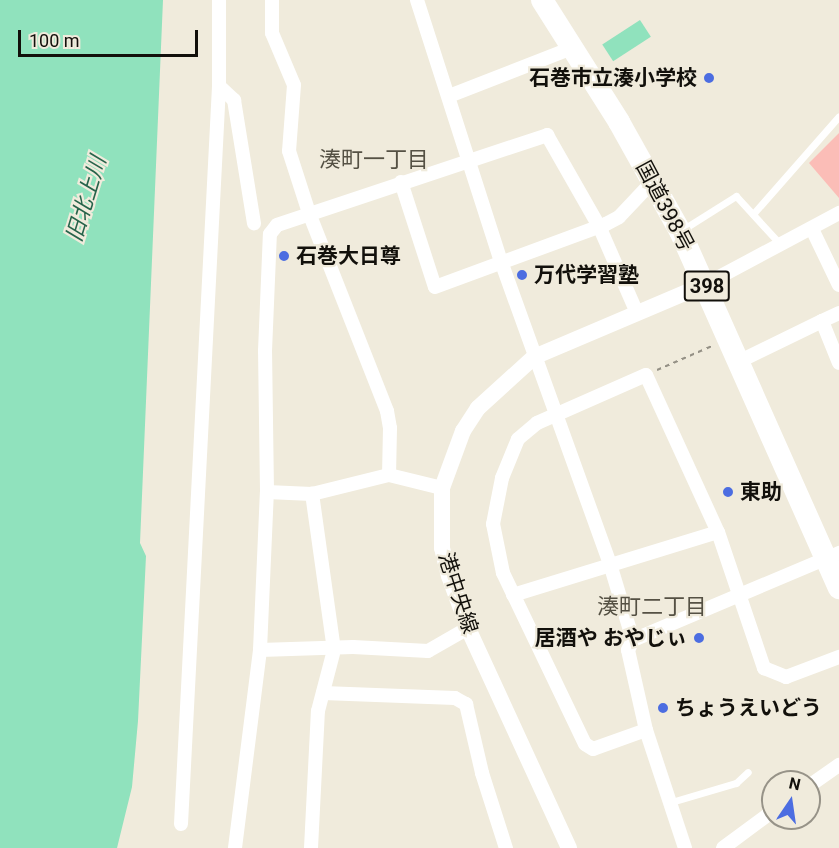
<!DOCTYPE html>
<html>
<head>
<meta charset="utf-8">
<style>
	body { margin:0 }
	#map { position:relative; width:839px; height:848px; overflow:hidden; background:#f0ebdc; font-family:Roboto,"Noto Sans JP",sans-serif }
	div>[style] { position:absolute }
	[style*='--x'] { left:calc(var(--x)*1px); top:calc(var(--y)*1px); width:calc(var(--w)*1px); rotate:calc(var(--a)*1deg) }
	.green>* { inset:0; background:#fbbdb7 }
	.water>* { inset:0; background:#90e2bd; transform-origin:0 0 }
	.path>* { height:2px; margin-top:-1px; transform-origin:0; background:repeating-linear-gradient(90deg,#959186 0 4.5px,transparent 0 9px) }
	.service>* { height:7px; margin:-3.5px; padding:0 3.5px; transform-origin:3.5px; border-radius:3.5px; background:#fff }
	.minor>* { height:14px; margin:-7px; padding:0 7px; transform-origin:7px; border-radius:7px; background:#fff }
	.tertiary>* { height:16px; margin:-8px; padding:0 8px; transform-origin:8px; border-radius:8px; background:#fff }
	.trunk>* { height:22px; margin:-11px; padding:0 11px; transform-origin:11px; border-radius:11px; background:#fff }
	.dots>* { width:16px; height:16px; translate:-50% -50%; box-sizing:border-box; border:3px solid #f0ebdc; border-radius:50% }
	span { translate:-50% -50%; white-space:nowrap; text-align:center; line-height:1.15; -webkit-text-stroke:4.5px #f0ebdc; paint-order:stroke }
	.shield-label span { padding:2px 4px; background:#f0ebdc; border:2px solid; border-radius:4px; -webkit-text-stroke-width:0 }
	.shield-label { font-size:20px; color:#12100b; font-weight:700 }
	.poi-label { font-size:21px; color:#12100b; font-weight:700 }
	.right { translate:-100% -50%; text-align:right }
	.left { translate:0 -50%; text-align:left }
	.street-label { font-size:21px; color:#12100b }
	.neighbourhood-label { font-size:22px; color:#555144 }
	.water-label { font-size:22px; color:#27644b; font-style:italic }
	.north { position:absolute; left:761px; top:770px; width:60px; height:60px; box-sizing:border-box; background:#f0ebdc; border:2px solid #979388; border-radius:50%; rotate:13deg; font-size:16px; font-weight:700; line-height:24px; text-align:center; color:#12100b }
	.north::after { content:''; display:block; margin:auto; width:21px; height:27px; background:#4c6de1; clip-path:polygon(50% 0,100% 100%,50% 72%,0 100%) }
	.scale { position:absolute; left:18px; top:30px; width:180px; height:27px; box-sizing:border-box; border:3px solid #12100b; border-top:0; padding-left:8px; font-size:18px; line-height:21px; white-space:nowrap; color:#12100b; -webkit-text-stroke:4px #f0ebdc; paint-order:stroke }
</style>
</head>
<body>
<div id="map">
	<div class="green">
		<i style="clip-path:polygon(839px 133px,839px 198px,809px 163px)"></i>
	</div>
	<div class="water">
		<i style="clip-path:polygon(0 0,163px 0,140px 543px,146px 556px,138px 721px,132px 787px,117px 848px,0 848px)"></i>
		<i style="left:640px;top:20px;width:20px;height:45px;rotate:57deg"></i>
	</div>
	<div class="path">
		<i style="--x:657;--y:370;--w:60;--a:-23.6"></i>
	</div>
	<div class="service">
		<i style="--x:753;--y:214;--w:130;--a:-48.7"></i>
		<i style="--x:682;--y:230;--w:64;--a:-32.2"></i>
		<i style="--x:736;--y:196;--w:65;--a:47.5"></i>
		<i style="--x:668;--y:803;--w:71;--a:-16.4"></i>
		<i style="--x:736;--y:783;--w:16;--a:-43"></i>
	</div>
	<div class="minor">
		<i style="--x:272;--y:0;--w:33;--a:90"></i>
		<i style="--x:272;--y:33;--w:56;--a:67.1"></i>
		<i style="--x:294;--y:85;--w:66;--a:94.3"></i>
		<i style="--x:289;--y:151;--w:65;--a:72.1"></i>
		<i style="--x:309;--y:213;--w:213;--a:68.5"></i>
		<i style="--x:387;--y:411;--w:17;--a:80"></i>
		<i style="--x:390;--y:428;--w:47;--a:91.2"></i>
		<i style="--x:417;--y:0;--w:277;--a:72.2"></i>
		<i style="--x:502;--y:264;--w:319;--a:70.2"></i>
		<i style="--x:610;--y:564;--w:79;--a:73.2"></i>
		<i style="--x:219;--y:86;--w:21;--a:43"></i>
		<i style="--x:234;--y:100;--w:125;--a:80.8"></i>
		<i style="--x:449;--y:96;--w:132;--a:-21.3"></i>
		<i style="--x:401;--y:182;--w:110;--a:72.1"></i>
		<i style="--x:435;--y:287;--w:182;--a:-20.2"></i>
		<i style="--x:606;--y:224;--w:15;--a:-28"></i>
		<i style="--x:619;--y:217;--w:50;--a:-46.6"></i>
		<i style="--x:812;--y:229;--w:62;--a:64.3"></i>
		<i style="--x:706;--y:284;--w:151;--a:-28.1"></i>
		<i style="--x:839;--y:313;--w:19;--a:155"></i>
		<i style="--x:822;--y:321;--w:45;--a:68"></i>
		<i style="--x:740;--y:361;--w:91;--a:-26"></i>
		<i style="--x:267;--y:492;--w:45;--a:2.5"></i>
		<i style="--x:513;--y:595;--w:214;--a:-17.1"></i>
		<i style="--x:260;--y:650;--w:93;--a:-1.8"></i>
		<i style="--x:353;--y:647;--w:75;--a:3.1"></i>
		<i style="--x:428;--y:651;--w:46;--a:-29.9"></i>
		<i style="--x:323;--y:693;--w:132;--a:2.2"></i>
		<i style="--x:455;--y:698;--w:13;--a:29"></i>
		<i style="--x:466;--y:704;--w:71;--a:76.9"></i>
		<i style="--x:482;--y:773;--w:79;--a:72.3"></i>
		<i style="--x:646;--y:730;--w:56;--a:160.3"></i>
		<i style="--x:593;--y:749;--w:9;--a:-148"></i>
		<i style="--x:585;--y:744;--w:190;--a:-115.6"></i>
		<i style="--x:503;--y:573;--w:50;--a:-101.5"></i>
		<i style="--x:493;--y:524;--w:47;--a:-78.9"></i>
		<i style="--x:502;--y:478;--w:42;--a:-67.7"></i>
		<i style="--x:518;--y:439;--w:25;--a:-40"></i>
		<i style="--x:537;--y:423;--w:119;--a:-23.8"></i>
		<i style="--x:646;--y:375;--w:173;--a:65.4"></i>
		<i style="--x:718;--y:532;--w:144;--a:71.3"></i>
		<i style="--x:764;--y:668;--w:24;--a:22"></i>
		<i style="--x:786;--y:677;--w:57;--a:-20.7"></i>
		<i style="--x:809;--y:786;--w:37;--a:-35"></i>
		<i style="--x:181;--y:824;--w:739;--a:-87.05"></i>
		<i style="--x:219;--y:86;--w:86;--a:-90"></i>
		<i style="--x:235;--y:848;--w:200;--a:-82.8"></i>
		<i style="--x:260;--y:650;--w:158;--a:-87.5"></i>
		<i style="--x:267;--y:492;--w:141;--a:-90.8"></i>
		<i style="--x:265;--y:351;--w:117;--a:-87.6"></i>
		<i style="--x:270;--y:234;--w:11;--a:-52"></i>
		<i style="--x:277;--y:225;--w:285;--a:-18.4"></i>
		<i style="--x:547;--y:135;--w:105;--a:60.3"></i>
		<i style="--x:599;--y:226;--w:95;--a:66.4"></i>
		<i style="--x:311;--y:848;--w:137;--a:-87.1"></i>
		<i style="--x:318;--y:711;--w:63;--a:-75.3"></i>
		<i style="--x:334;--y:650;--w:158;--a:-98"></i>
		<i style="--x:312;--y:494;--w:79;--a:-13.9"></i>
		<i style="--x:389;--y:475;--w:55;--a:13.8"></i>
		<i style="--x:685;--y:848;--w:124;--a:-108.3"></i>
		<i style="--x:646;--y:730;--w:82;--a:-102.7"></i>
		<i style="--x:628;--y:650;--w:11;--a:-63"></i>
		<i style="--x:633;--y:640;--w:224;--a:-22.9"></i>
		<i style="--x:723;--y:848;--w:62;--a:-36.5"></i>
	</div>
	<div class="tertiary">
		<i style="--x:569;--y:848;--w:242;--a:-114.7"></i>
		<i style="--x:468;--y:628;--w:55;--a:-110.1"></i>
		<i style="--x:449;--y:576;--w:29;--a:-104"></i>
		<i style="--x:442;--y:548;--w:60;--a:-90"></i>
		<i style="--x:442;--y:488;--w:61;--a:-69.8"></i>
		<i style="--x:463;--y:431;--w:27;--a:-57"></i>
		<i style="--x:478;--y:408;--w:76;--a:-42.3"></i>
		<i style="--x:534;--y:357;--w:187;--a:-23"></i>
	</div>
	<div class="trunk">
		<i style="--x:542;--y:0;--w:144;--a:57.7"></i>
		<i style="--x:619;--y:122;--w:125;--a:60.8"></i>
		<i style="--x:680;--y:231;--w:391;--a:66"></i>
	</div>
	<div class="dots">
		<i style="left:709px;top:78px;background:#4c6de1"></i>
		<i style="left:284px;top:256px;background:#4c6de1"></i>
		<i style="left:522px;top:275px;background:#4c6de1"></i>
		<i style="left:728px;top:492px;background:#4c6de1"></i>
		<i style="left:699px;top:638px;background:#4c6de1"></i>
		<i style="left:663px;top:708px;background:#4c6de1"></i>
	</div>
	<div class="shield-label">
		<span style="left:707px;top:286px">398</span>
	</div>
	<div class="poi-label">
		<span class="right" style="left:697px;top:78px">石巻市立湊小学校</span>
		<span class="left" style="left:296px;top:256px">石巻大日尊</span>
		<span class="left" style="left:534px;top:275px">万代学習塾</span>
		<span class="left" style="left:740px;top:492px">東助</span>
		<span class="right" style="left:687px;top:638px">居酒や おやじぃ</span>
		<span class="left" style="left:675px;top:708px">ちょうえいどう</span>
	</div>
	<div class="street-label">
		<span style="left:665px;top:206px;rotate:62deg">国道398号</span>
		<span style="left:458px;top:593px;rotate:72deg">港中央線</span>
	</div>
	<div class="neighbourhood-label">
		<span style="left:374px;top:160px">湊町一丁目</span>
		<span style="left:652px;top:607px">湊町二丁目</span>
	</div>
	<div class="water-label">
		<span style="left:86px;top:199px;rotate:-73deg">旧北上川</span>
	</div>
	<div class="north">N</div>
	<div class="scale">100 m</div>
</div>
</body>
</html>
